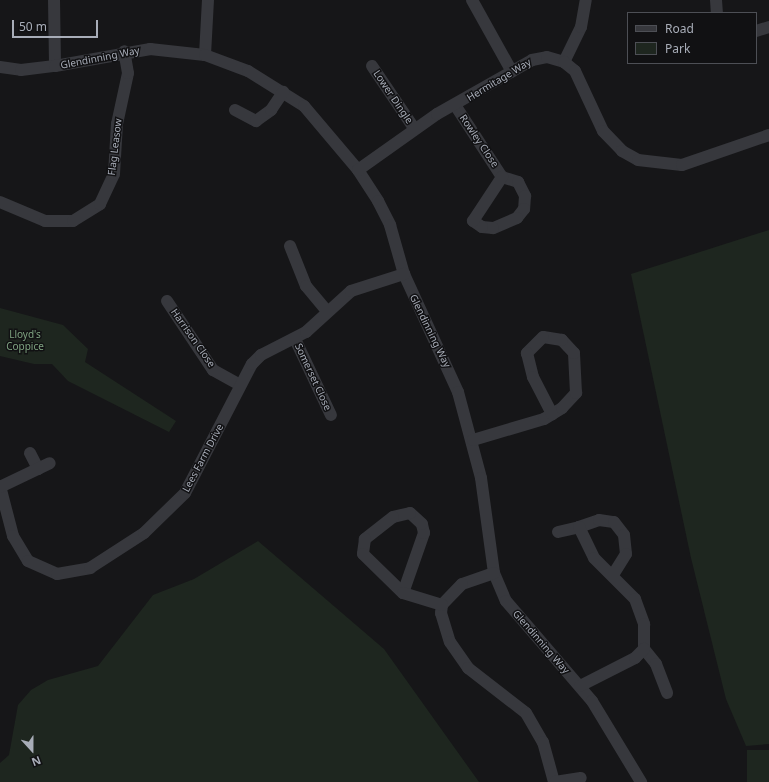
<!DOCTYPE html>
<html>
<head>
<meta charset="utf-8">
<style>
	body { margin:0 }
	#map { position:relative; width:769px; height:782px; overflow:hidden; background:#161618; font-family:"Noto Sans",sans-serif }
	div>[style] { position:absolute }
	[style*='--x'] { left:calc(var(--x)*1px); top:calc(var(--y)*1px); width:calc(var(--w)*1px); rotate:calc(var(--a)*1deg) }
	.green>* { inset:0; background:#1e261f; transform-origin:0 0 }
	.street>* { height:12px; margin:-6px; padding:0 6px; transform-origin:6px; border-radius:6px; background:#37383d }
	span { translate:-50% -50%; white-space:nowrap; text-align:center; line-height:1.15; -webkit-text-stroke:3px #111113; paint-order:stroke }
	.street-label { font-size:10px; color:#a8adb8 }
	.park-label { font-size:10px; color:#7fa381 }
	.legend { position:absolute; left:627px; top:12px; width:130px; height:52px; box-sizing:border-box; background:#111113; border:1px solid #4d4f55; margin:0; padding:5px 7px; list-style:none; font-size:12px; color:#a8adb8 }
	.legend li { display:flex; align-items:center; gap:8px; height:20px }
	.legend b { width:20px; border:1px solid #4d4f55 }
	.north { position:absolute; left:12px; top:730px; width:40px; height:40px; -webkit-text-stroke:3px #111113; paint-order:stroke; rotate:159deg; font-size:11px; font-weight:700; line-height:16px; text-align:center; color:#a8adb8 }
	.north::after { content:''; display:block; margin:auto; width:14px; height:18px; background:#a8adb8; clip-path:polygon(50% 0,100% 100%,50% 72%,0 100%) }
	.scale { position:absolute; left:12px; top:20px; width:86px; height:18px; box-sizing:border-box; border:2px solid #a8adb8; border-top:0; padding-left:5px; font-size:12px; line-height:14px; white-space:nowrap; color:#a8adb8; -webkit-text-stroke:3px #111113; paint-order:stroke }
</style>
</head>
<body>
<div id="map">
	<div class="green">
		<i style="clip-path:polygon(769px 230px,769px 744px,746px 746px,726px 699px,691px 558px,631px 274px)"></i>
		<i style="clip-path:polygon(0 308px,63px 325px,88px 349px,85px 362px,176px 421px,169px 432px,68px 381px,52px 364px,34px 364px,0 356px)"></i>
		<i style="clip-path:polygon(258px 541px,384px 649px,479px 782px,0 782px,0 763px,9px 755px,18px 705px,31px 690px,48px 680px,98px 666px,153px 595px,194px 579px)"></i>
		<i style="left:769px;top:750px;width:32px;height:22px;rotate:90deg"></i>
	</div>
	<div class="street">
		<i style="--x:54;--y:0;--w:66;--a:89.1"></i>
		<i style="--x:472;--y:0;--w:82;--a:60.9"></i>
		<i style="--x:716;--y:0;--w:13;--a:86"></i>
		<i style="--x:756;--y:31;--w:14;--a:-17"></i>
		<i style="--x:205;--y:55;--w:55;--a:-86.9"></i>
		<i style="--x:564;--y:62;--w:39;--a:-64"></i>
		<i style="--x:581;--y:27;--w:27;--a:-80"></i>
		<i style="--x:372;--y:66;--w:75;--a:55.9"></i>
		<i style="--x:0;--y:67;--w:21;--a:8"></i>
		<i style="--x:21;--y:70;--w:34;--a:-7"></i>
		<i style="--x:55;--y:66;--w:97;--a:-10.1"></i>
		<i style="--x:150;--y:49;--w:55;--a:6.2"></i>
		<i style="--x:205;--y:55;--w:46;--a:20.4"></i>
		<i style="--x:248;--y:71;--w:66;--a:32"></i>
		<i style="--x:304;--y:106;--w:84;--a:49.8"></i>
		<i style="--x:358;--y:170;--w:37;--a:57"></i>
		<i style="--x:378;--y:201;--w:27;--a:63"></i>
		<i style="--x:390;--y:225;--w:51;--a:74.1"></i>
		<i style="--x:404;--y:274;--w:130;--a:65.4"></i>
		<i style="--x:458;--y:392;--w:89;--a:75"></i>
		<i style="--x:481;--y:478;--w:96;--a:82.2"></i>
		<i style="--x:494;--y:573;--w:30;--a:67"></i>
		<i style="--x:506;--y:601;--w:132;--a:49.3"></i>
		<i style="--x:592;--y:701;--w:95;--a:58.8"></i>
		<i style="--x:455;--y:105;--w:86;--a:56.9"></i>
		<i style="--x:502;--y:177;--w:17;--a:17"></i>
		<i style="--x:518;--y:182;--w:16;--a:63"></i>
		<i style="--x:525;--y:196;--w:13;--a:94"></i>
		<i style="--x:524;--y:209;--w:11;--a:128"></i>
		<i style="--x:517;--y:218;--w:26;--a:157"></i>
		<i style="--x:493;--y:228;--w:11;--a:-175"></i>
		<i style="--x:482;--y:227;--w:11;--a:-146"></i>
		<i style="--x:473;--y:221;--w:53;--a:-56.6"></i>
		<i style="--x:235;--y:110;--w:24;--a:28"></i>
		<i style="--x:256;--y:121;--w:19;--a:-36"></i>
		<i style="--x:271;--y:110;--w:22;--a:-56"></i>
		<i style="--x:358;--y:170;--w:97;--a:-35.3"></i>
		<i style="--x:437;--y:114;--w:109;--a:-29.6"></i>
		<i style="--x:532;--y:60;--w:15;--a:-11"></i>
		<i style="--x:547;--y:57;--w:18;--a:16"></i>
		<i style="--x:564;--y:62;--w:14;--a:39"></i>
		<i style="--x:575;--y:71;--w:66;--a:65"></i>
		<i style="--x:603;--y:131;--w:28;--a:46"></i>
		<i style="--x:622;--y:151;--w:18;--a:29"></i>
		<i style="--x:638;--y:160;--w:44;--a:6.5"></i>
		<i style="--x:682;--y:165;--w:92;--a:-19"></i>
		<i style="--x:0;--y:202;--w:49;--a:22.9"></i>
		<i style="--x:45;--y:221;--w:28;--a:0"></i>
		<i style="--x:73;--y:221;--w:32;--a:-32"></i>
		<i style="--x:100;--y:204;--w:33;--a:-65"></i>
		<i style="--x:114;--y:174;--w:50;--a:-86.6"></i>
		<i style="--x:117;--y:124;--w:52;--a:-77.8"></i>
		<i style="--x:128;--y:73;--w:22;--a:-100"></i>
		<i style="--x:290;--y:246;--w:43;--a:68.2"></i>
		<i style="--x:306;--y:286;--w:33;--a:50"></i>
		<i style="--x:167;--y:301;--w:83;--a:56.3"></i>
		<i style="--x:213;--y:370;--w:31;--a:29"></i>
		<i style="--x:295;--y:339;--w:84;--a:64.7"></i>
		<i style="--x:473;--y:440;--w:74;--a:-16.5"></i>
		<i style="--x:544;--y:419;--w:21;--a:-31"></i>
		<i style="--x:562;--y:408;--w:21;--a:-47"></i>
		<i style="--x:576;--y:393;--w:40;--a:-92.9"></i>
		<i style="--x:574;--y:353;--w:18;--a:-133"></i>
		<i style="--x:562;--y:340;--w:19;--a:-171"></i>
		<i style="--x:543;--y:337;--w:23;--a:135"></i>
		<i style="--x:527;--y:353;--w:25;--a:76"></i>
		<i style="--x:533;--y:377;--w:42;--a:62.8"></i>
		<i style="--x:30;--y:453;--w:18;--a:63"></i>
		<i style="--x:0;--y:486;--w:52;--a:75.4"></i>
		<i style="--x:13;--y:536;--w:29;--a:59"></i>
		<i style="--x:28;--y:561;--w:32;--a:24"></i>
		<i style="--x:57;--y:574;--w:34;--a:-10"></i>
		<i style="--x:90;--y:568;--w:64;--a:-32.9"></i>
		<i style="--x:144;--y:533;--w:57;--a:-44.3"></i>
		<i style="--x:185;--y:493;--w:145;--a:-62.6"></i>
		<i style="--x:252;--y:364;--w:13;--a:-45"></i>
		<i style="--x:261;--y:355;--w:51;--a:-27.1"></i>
		<i style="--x:306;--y:332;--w:61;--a:-42.3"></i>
		<i style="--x:351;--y:291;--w:56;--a:-17.8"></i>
		<i style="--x:0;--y:487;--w:55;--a:-25.6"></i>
		<i style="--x:579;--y:527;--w:21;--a:-19"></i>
		<i style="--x:599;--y:520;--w:15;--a:8"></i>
		<i style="--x:614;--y:522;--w:16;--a:52"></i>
		<i style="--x:624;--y:535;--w:19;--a:84"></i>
		<i style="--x:626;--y:554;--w:25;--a:122"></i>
		<i style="--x:558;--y:532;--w:22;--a:-13"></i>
		<i style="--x:579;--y:527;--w:34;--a:64"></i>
		<i style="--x:594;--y:558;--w:58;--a:45"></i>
		<i style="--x:635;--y:599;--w:27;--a:70"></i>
		<i style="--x:644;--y:624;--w:25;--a:90"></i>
		<i style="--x:644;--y:649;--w:19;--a:51"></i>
		<i style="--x:656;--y:664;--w:31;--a:69"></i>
		<i style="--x:494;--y:573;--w:34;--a:161"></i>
		<i style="--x:462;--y:584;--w:29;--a:134"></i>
		<i style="--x:442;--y:605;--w:8;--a:97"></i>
		<i style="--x:441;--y:613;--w:30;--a:73"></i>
		<i style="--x:450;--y:642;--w:32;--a:55"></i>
		<i style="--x:468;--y:668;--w:73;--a:37.8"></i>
		<i style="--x:526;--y:713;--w:34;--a:60"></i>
		<i style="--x:543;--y:742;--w:41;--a:74.6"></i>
		<i style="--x:403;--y:593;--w:64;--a:-70.7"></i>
		<i style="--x:424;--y:533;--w:9;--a:-103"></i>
		<i style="--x:422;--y:524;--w:16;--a:-137"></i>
		<i style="--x:410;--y:513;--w:17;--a:167"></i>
		<i style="--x:393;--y:517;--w:36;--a:142"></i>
		<i style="--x:365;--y:539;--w:15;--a:98"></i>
		<i style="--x:363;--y:554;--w:56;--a:44.3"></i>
		<i style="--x:403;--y:593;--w:41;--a:17.1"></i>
		<i style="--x:580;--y:686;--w:62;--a:-27"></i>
		<i style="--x:635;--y:658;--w:13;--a:-45"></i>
		<i style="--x:555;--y:782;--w:26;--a:-9"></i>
	</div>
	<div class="street-label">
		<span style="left:100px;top:58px;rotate:-11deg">Glendinning Way</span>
		<span style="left:499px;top:80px;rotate:-31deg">Hermitage Way</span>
		<span style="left:393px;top:97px;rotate:56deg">Lower Dingle</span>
		<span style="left:479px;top:141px;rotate:56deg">Rowley Close</span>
		<span style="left:115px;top:147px;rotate:-83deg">Flag Leasow</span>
		<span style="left:430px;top:331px;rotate:64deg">Glendinning Way</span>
		<span style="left:193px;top:338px;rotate:55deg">Harrison Close</span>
		<span style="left:313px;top:377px;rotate:65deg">Somerset Close</span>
		<span style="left:203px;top:458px;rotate:-62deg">Lees Farm Drive</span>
		<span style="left:541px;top:642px;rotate:49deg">Glendinning Way</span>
	</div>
	<div class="park-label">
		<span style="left:25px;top:340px">Lloyd's<br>Coppice</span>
	</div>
	<ul class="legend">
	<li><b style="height:5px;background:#37383d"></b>Road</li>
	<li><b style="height:11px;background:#1e261f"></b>Park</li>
	</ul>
	<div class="north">N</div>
	<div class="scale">50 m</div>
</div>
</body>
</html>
